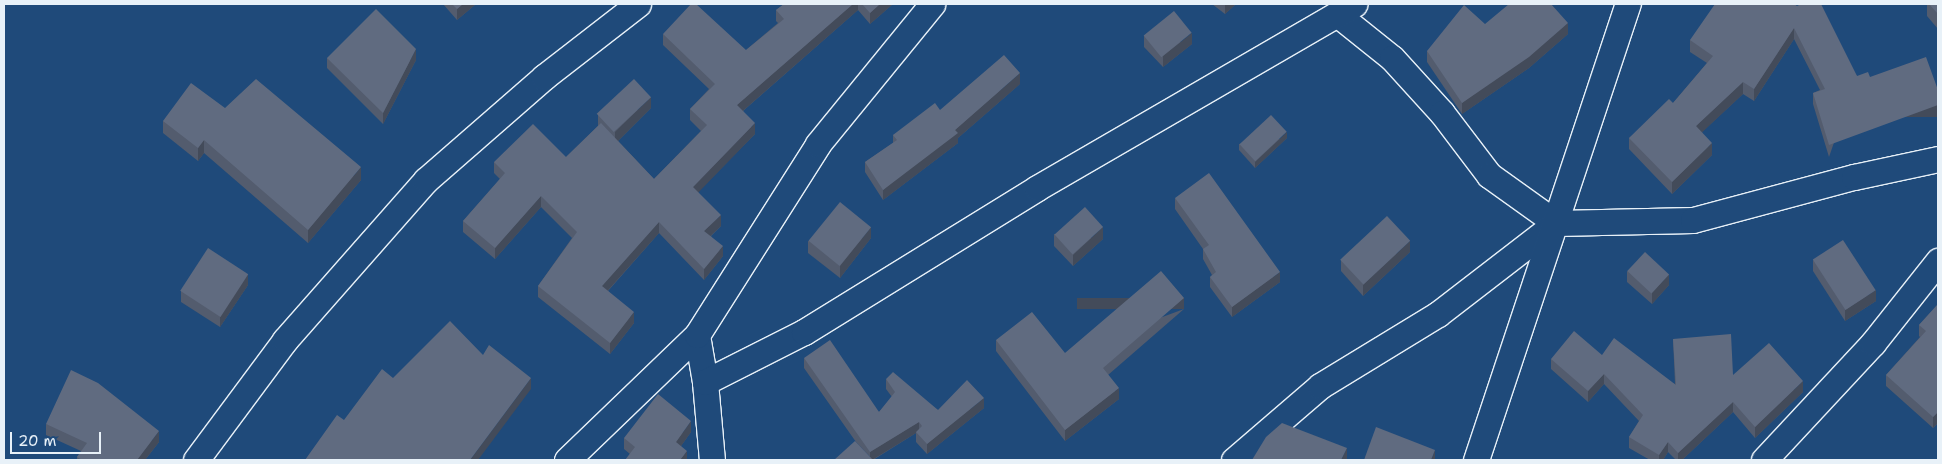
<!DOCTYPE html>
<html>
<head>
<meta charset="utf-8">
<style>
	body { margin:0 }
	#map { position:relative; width:1942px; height:464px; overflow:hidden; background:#1f4a7a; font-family:"Shantell Sans",sans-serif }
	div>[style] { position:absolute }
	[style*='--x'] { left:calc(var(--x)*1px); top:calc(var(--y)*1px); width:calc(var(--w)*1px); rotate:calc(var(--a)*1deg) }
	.roads { filter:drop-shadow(1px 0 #e8f1f8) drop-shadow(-1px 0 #e8f1f8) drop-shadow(0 1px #e8f1f8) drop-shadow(0 -1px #e8f1f8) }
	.street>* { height:25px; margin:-12.5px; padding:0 12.5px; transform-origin:12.5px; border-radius:12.5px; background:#1f4a7a }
	.wall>* { inset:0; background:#535c6e }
	.shaded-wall>* { inset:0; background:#434b5a; transform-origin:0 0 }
	.building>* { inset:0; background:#606b80; transform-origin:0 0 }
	span { translate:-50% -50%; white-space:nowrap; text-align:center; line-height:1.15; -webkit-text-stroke:5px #1f4a7a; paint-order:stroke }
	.frame { position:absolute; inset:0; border:5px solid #e8f1f8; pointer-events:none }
	.scale { position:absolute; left:10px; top:432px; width:91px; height:22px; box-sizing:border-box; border:2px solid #e8f1f8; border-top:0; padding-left:6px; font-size:15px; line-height:18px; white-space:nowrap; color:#e8f1f8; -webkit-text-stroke:4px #1f4a7a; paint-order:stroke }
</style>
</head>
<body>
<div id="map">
	<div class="roads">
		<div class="street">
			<i style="--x:1337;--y:14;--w:70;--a:38.7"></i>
			<i style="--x:1392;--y:58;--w:74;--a:47.7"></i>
			<i style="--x:1442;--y:113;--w:78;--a:52.8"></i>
			<i style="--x:1489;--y:175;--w:82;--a:35.6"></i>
			<i style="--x:697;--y:335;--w:48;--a:80.3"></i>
			<i style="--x:705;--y:382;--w:78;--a:84.9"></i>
			<i style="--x:705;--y:382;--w:111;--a:-26.8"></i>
			<i style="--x:804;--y:332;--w:274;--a:-31.7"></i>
			<i style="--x:1037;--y:188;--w:367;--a:-30.1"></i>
			<i style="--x:196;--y:460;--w:149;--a:-53.4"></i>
			<i style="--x:285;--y:340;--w:213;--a:-48.6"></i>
			<i style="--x:426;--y:180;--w:157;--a:-41.1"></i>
			<i style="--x:544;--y:77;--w:119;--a:-37.8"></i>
			<i style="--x:567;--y:460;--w:180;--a:-43.9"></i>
			<i style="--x:697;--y:335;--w:226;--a:-57.6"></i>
			<i style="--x:818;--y:144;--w:181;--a:-50.8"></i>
			<i style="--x:1234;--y:460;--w:113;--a:-40.7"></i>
			<i style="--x:1320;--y:386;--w:138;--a:-31.4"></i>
			<i style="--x:1438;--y:314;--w:149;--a:-37.6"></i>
			<i style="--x:1556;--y:223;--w:137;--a:-1.3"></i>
			<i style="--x:1693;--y:220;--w:167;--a:-15"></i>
			<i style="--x:1854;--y:177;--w:86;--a:-12.1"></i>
			<i style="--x:1476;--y:460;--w:481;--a:-71.6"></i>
			<i style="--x:1764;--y:460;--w:160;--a:-47"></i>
			<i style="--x:1873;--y:343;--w:105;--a:-51.6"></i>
		</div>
	</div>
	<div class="wall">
		<i style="clip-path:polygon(443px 4px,476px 4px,457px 20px)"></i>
		<i style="clip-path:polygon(784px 4px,893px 4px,870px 24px,858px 10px,743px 111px,755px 134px,698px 192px,721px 226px,711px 236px,723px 256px,704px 280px,659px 233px,608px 291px,634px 323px,610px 354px,538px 297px,538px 286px,572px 238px,541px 207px,495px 259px,463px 232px,463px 221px,500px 179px,494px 173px,494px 162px,566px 157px,598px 126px,598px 115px,651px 108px,618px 141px,654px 179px,701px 131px,690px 120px,690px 109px,709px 89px,663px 45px,663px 34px,746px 50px,778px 23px,776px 21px,776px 10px)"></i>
		<i style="clip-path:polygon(1212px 4px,1236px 4px,1225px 14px)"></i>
		<i style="clip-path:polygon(1794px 4px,1857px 76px,1829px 157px,1813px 104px,1813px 93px,1820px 90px,1794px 39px,1754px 101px,1743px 94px,1702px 132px,1712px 155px,1672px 194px,1629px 149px,1629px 138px,1673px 103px,1707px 63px,1690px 52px,1690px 40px)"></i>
		<i style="clip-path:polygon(1927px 4px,1938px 4px,1938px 29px,1927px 16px)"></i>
		<i style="clip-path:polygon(1568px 34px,1529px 68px,1462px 114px,1427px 62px,1427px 51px)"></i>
		<i style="clip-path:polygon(1144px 36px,1192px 44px,1163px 67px,1144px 47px)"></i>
		<i style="clip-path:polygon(327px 58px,416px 60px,383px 124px,327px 68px)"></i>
		<i style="clip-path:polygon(1020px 84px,958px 138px,958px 143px,883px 200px,865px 172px,865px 162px,893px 143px,893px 135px,940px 110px)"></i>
		<i style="clip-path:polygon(225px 108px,361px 180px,308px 243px,204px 153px,198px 161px,163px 133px,163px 121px)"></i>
		<i style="clip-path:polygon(1287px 138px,1255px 168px,1239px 150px,1239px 144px)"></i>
		<i style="clip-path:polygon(1175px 198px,1280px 282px,1232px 317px,1210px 287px,1210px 277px,1212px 275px,1203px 259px,1203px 249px,1175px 209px)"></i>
		<i style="clip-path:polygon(1054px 234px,1103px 239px,1073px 266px,1054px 246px)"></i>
		<i style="clip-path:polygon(871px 238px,840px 278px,808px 253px,808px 241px)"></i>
		<i style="clip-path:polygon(1410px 252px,1363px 296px,1341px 271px,1341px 260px)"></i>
		<i style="clip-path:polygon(1813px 260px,1876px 301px,1845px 321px,1813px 271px)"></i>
		<i style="clip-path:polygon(1627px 271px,1669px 285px,1652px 304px,1627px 282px)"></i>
		<i style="clip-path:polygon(248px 285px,220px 327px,181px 302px,181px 291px)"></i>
		<i style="clip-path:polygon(1938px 304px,1938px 423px,1933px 428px,1886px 386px,1886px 375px,1920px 337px,1919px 336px,1919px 325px)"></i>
		<i style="clip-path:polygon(1184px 309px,1108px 375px,1119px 399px,1065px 441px,996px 351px,996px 340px,1065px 353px)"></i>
		<i style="clip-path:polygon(1673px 339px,1733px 375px,1803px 392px,1755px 438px,1733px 412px,1682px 460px,1676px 460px,1668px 452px,1663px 460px,1650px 460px,1629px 448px,1629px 437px,1639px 421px,1604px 384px,1588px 402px,1551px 369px,1551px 359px,1602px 355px,1675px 384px)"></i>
		<i style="clip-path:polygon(804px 358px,879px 412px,892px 397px,886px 389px,886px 379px,938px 410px,984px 408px,927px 454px,916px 442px,916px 433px,873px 460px,856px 442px,804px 368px)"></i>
		<i style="clip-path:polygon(46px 424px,159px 442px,145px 460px,77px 460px,77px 457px,81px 451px,46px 435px)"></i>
		<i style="clip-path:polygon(691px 432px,681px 446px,687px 460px,630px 454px,624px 449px,624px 438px)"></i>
	</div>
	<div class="shaded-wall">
		<i style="clip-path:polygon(463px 4px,476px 4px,457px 20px,457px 9px)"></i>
		<i style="clip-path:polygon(853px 4px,858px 4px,858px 10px,737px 116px,737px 105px)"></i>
		<i style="clip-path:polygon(880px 4px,893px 4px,870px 24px,870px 13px)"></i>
		<i style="clip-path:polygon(1226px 4px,1236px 4px,1225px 14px,1225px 5px)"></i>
		<i style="clip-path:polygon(1568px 23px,1568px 34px,1529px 68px,1462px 114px,1462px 103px)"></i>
		<i style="clip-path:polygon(1794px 28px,1794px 39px,1754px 101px,1754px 89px)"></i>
		<i style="clip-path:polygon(1192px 33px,1192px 44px,1163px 67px,1163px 56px)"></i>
		<i style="clip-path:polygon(416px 49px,416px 60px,383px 124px,383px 113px)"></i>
		<i style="clip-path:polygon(1020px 73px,1020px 84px,958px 138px,958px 143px,883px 200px,883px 190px,955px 130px)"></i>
		<i style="clip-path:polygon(1743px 82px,1743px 94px,1696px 138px,1696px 126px)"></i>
		<i style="clip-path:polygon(651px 97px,651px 108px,615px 144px,615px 132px)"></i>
		<i style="left:1938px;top:105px;width:12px;height:116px;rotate:90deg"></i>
		<i style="clip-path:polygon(755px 123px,755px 134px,693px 198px,693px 187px)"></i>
		<i style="clip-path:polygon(1287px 132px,1287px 138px,1255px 168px,1255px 162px)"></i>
		<i style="clip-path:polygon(204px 140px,204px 153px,198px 161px,198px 148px)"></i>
		<i style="clip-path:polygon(1712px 143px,1712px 155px,1672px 194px,1672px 182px)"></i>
		<i style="clip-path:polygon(361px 167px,361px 180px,308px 243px,308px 230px)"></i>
		<i style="clip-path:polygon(541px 196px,541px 207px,495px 259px,495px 248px)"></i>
		<i style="clip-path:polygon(721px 215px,721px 226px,704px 242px,704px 231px)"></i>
		<i style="clip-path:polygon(659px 222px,659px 233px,602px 297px,602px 286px)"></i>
		<i style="clip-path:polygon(871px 227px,871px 238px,840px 278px,840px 266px)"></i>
		<i style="clip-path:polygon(1103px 227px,1103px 239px,1073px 266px,1073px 255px)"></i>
		<i style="clip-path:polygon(1410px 241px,1410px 252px,1363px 296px,1363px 285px)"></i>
		<i style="clip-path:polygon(723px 246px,723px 256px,704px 280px,704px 269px)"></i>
		<i style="clip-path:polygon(1280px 272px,1280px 282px,1232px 317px,1232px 307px)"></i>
		<i style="clip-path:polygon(248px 274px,248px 285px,220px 327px,220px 316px)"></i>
		<i style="clip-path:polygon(1669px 274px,1669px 285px,1652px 304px,1652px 293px)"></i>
		<i style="clip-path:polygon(1876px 290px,1876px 301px,1845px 321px,1845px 310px)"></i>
		<i style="left:1184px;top:298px;width:11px;height:107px;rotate:90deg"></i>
		<i style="clip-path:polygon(634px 312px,634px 323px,610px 354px,610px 343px)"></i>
		<i style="clip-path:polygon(1604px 374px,1604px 384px,1588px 402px,1588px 391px)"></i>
		<i style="clip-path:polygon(531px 378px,531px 389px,478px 460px,470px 460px)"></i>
		<i style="clip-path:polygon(1803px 381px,1803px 392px,1755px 438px,1755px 427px)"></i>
		<i style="clip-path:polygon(1119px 388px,1119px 399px,1065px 441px,1065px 430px)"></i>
		<i style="clip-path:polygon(984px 398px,984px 408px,927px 454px,927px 444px)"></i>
		<i style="clip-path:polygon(1733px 402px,1733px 412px,1682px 460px,1678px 460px,1678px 453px)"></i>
		<i style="clip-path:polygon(1938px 412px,1938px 423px,1933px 428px,1933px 417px)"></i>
		<i style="clip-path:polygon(691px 421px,691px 432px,676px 453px,676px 442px)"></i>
		<i style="clip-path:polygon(919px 422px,919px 432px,916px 432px,916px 433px,872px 460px,870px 460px,870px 452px)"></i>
		<i style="clip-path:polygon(159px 431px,159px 442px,145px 460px,137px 460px)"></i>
		<i style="clip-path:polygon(1668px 442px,1668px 452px,1663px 460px,1659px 460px,1659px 455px)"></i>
		<i style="clip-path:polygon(1347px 448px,1347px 460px,1341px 460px)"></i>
		<i style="clip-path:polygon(1435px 450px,1435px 460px,1431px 460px)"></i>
		<i style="clip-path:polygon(687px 451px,687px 460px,680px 460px)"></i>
	</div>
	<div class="building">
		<i style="clip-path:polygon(452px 4px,463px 4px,457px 9px)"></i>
		<i style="clip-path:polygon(691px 4px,696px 4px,746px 50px,784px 19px,776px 10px,784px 4px,853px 4px,737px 105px,755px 123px,693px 187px,721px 215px,704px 231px,723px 246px,704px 269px,659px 222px,602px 286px,634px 312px,610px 343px,538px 286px,577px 232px,541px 196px,495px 248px,463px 221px,505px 173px,494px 162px,533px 124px,566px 157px,601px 123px,654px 179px,707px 125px,690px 109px,715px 84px,663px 34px)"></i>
		<i style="clip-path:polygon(862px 4px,880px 4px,870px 13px)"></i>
		<i style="clip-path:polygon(1509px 4px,1551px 4px,1568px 23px,1529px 57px,1462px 103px,1427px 51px,1464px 5px,1485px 24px)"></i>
		<i style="clip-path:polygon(1715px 4px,1794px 4px,1797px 6px,1801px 4px,1821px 4px,1857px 76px,1868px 72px,1870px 77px,1926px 57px,1938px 90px,1938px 105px,1829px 145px,1813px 93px,1825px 89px,1794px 28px,1754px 89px,1743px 82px,1696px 126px,1712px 143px,1672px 182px,1629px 138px,1669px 99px,1673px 103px,1713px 56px,1690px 40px)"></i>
		<i style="clip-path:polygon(1929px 4px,1938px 4px,1938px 14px)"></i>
		<i style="clip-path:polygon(376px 9px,416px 49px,383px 113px,327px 58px)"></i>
		<i style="left:1174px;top:11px;width:28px;height:39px;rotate:51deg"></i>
		<i style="clip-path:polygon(1004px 55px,1020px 73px,955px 130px,958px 133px,883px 190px,865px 162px,897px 140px,893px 135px,935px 103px,940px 110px)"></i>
		<i style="clip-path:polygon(256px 79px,361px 167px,308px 230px,204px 140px,198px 148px,163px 121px,191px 83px,225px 108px)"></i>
		<i style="left:634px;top:79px;width:25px;height:51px;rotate:47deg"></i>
		<i style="left:1271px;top:115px;width:23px;height:43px;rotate:47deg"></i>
		<i style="clip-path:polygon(1209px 173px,1280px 272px,1232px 307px,1210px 277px,1216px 272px,1203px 249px,1209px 245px,1175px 198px)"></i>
		<i style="left:840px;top:202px;width:40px;height:50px;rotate:39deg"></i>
		<i style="left:1085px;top:207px;width:27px;height:41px;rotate:48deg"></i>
		<i style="left:1387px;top:216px;width:34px;height:64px;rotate:47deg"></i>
		<i style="left:1843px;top:240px;width:60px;height:36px;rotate:57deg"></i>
		<i style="left:208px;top:248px;width:48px;height:51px;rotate:33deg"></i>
		<i style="left:1645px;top:252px;width:33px;height:26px;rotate:43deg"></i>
		<i style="clip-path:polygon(1161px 271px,1184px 298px,1103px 368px,1119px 388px,1065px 430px,996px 340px,1032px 312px,1065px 353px)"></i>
		<i style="clip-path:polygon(1938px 304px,1938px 412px,1933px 417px,1886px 375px,1926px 331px,1919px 325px)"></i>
		<i style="clip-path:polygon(450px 321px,483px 355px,489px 345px,531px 378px,470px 460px,305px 460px,337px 415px,344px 420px,382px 369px,393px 378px)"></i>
		<i style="clip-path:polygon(1574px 331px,1602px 355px,1614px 338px,1676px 385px,1673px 339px,1731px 334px,1733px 375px,1769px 343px,1803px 381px,1755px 427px,1733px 402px,1678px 453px,1668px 442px,1659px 455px,1629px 437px,1643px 415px,1604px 374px,1588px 391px,1551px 359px)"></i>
		<i style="clip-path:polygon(830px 340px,879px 412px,895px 392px,886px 379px,893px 372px,938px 410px,967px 380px,984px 398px,927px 444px,916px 432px,922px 426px,919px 422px,870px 452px,804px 358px)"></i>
		<i style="clip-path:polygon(71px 370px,98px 383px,159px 431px,137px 460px,82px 460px,77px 457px,87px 443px,46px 424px)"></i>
		<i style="clip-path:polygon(658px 394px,691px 421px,676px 442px,687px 451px,680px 460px,625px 460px,635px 447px,624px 438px)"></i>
		<i style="clip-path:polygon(1282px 423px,1347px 448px,1341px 460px,1252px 460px,1266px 437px)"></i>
		<i style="clip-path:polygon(1376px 427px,1435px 450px,1431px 460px,1364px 460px)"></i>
		<i style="clip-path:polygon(855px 441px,873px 460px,834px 460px)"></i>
	</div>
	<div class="frame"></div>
	<div class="scale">20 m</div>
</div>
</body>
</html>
